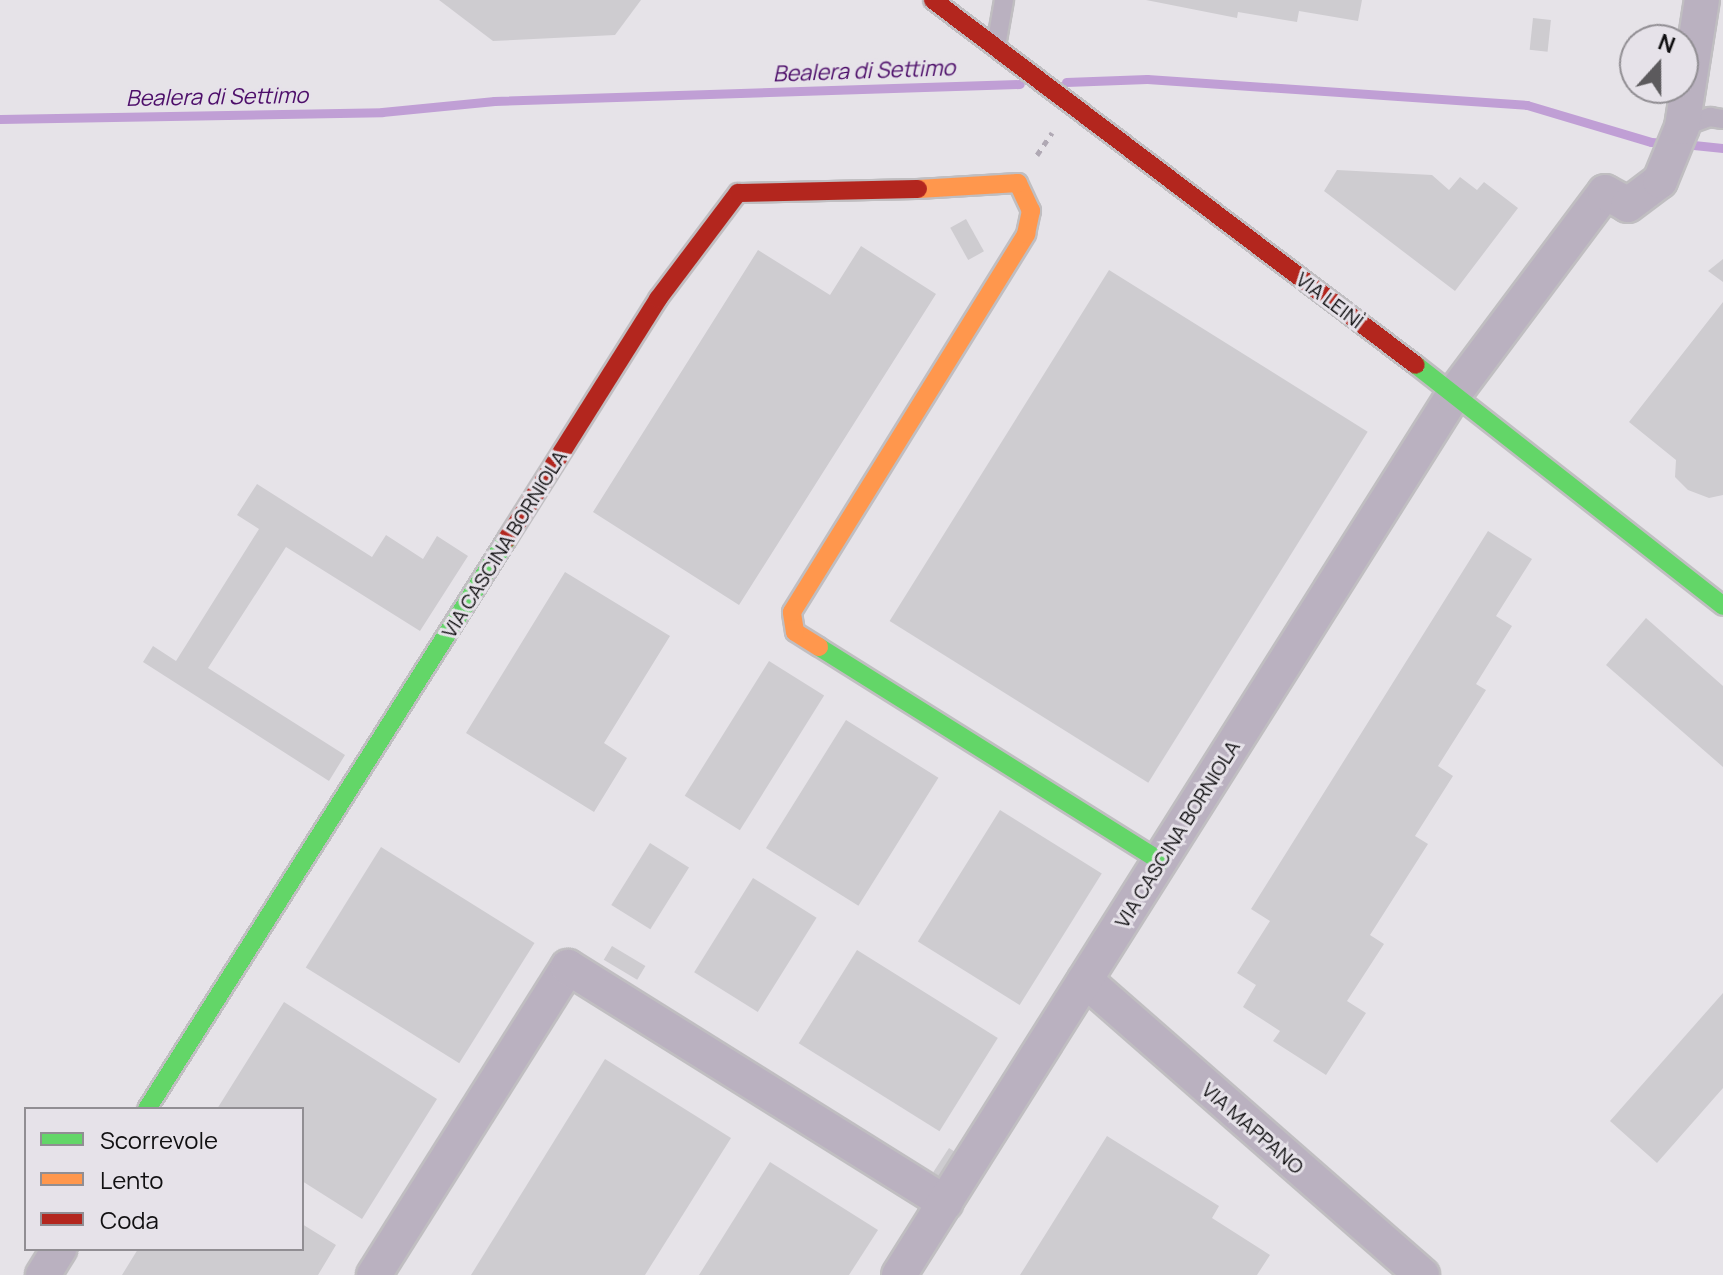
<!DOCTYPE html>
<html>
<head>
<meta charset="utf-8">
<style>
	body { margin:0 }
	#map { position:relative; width:1723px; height:1275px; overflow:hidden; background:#e6e3e8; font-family:Manrope,sans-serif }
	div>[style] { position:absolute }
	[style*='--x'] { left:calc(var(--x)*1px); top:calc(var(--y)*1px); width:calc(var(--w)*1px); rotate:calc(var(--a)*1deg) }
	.stream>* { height:9px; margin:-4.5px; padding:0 4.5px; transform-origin:4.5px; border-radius:4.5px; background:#c09fd5 }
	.building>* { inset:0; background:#ceccd0; transform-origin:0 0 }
	.path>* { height:5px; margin-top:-2.5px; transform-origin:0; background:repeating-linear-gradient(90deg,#b0a9b4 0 6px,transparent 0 12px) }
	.roads { filter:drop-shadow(2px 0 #c0bec1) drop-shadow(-2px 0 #c0bec1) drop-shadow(0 2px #c0bec1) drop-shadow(0 -2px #c0bec1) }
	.lane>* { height:18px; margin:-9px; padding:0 9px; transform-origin:9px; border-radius:9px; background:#bab1c0 }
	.street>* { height:34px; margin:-17px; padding:0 17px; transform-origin:17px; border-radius:17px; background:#bab1c0 }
	.fast>* { height:18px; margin:-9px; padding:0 9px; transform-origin:9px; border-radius:9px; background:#63d668 }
	.slow>* { height:18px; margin:-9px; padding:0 9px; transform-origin:9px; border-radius:9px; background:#ff974d }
	.jam>* { height:18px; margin:-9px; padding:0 9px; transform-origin:9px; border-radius:9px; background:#b3261e }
	span { translate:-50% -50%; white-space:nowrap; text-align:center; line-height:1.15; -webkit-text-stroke:6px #e6e2e9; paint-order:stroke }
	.street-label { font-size:20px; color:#111012 }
	.water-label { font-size:22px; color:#4d0e6a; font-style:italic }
	.legend { position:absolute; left:24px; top:1107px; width:280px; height:144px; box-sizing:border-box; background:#e6e2e9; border:2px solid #918e93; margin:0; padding:10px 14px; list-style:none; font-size:24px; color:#111012 }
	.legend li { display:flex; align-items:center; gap:16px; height:40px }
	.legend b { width:40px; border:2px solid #918e93 }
	.north { position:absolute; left:1619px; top:24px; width:80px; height:80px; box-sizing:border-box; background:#e6e2e9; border:2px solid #918e93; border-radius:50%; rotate:21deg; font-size:22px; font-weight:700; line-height:32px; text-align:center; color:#111012 }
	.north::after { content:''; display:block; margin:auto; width:28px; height:36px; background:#5c5a5d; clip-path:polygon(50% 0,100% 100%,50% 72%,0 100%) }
</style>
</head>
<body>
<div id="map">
	<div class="stream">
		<i style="--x:1066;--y:82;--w:81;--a:-2.1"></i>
		<i style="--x:1147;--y:79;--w:381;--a:3.9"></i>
		<i style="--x:1527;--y:105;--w:129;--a:16.6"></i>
		<i style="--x:1651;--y:142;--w:18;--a:3"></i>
		<i style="--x:0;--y:119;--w:382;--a:-1"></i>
		<i style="--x:382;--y:112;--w:113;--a:-5.6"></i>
		<i style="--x:494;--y:101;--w:526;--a:-1.85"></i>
		<i style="--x:1684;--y:144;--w:39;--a:6"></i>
	</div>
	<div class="building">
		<i style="clip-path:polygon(439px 0,641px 0,615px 35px,493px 41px)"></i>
		<i style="clip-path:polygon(1146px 0,1362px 0,1358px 21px,1299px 11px,1297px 22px,1238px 12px,1237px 18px)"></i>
		<i style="left:1533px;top:18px;width:18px;height:32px;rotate:6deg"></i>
		<i style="clip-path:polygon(1337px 170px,1432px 175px,1449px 190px,1460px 177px,1477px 190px,1484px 182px,1518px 208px,1455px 291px,1324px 191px)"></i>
		<i style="left:966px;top:219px;width:37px;height:18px;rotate:61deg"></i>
		<i style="clip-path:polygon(861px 246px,936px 294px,739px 605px,593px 512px,758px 250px,830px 295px)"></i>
		<i style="clip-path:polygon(1723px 259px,1723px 282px,1708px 271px)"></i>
		<i style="left:1109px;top:270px;width:305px;height:414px;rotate:32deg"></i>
		<i style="clip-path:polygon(1723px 302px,1723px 495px,1709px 498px,1688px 490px,1675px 477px,1676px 460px,1629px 422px)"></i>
		<i style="clip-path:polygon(257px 484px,372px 557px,386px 535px,423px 559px,437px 536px,468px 556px,420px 631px,286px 547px,208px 668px,345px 755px,329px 781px,143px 662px,153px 646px,176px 661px,259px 529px,237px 515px)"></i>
		<i style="clip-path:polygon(1488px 531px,1532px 559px,1496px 616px,1512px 626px,1476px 684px,1486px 690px,1438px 766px,1453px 776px,1415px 836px,1428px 844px,1370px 935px,1384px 944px,1347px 1001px,1366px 1013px,1326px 1075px,1273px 1041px,1280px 1031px,1243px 1007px,1256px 985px,1237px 973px,1270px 921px,1251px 909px)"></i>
		<i style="clip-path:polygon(565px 572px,670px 636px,604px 743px,627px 758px,594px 812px,466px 733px)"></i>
		<i style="clip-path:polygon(1646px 618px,1723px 686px,1723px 767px,1606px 665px)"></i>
		<i style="left:769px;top:661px;width:65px;height:159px;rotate:32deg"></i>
		<i style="left:846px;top:720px;width:109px;height:151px;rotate:32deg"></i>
		<i style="left:1000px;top:810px;width:120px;height:155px;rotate:32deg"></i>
		<i style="left:650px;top:843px;width:46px;height:73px;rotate:32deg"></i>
		<i style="left:381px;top:847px;width:181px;height:142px;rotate:32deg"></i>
		<i style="left:753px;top:878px;width:75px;height:111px;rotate:32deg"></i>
		<i style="left:612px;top:946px;width:39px;height:16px;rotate:31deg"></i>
		<i style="left:857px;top:950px;width:166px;height:110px;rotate:32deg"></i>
		<i style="clip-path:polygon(1723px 993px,1723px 1088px,1657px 1163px,1610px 1121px)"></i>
		<i style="clip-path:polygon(284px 1002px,437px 1099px,362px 1219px,302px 1181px,302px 1109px,217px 1109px)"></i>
		<i style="clip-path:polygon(605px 1059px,731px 1138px,645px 1275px,471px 1275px)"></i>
		<i style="clip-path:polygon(1107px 1136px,1219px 1206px,1212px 1218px,1270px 1255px,1257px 1275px,1020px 1275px)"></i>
		<i style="left:949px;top:1148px;width:20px;height:29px;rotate:33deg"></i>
		<i style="clip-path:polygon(770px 1162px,878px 1230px,849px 1275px,699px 1275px)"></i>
		<i style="clip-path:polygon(302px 1224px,336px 1245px,318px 1275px,122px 1275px,138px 1249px,302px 1249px)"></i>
	</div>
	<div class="path">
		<i style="--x:1037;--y:155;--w:27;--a:-56"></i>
	</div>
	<div class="roads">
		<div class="lane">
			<i style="--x:996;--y:46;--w:47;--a:-80.1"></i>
			<i style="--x:1682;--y:127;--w:30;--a:-20"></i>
			<i style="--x:1710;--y:117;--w:13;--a:9"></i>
		</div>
		<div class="street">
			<i style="--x:1085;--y:980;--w:448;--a:41.2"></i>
			<i style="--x:43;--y:1275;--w:31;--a:-58"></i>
			<i style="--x:374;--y:1275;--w:364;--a:-57.8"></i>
			<i style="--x:568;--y:967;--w:445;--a:32"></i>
			<i style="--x:899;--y:1275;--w:1041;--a:-57.79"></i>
			<i style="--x:1454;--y:394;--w:252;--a:-53.2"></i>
			<i style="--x:1605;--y:192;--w:26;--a:29"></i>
			<i style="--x:1628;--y:205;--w:40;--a:-37"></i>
			<i style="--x:1660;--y:181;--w:58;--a:-67.8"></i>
			<i style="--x:1682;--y:127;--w:129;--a:-81.1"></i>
		</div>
		<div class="fast">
			<i style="--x:1416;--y:365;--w:390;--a:38.1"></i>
			<i style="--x:819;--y:647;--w:403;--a:32.1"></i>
			<i style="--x:147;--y:1109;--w:674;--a:-57.72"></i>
		</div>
		<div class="slow">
			<i style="--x:819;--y:647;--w:28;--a:-148"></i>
			<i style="--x:795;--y:632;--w:20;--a:-99"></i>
			<i style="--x:792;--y:612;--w:445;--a:-58.2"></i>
			<i style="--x:1026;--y:234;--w:24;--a:-78"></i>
			<i style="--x:1031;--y:211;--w:31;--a:-115"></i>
			<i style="--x:1018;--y:183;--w:100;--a:176.6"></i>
		</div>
		<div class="jam">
			<i style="--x:933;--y:0;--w:605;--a:37.08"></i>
			<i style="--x:507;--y:539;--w:284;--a:-57.8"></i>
			<i style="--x:658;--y:299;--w:133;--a:-53"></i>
			<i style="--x:738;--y:193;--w:180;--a:-1.3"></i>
		</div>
	</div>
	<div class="street-label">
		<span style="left:1330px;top:300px;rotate:37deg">VIA LEINÌ</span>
		<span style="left:504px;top:544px;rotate:-58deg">VIA CASCINA BORNIOLA</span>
		<span style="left:1177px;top:834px;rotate:-58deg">VIA CASCINA BORNIOLA</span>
		<span style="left:1253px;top:1128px;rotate:41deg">VIA MAPPANO</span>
	</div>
	<div class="water-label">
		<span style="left:864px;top:71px;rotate:-2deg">Bealera di Settimo</span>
		<span style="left:217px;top:97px;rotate:-1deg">Bealera di Settimo</span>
	</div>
	<ul class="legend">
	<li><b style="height:10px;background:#63d668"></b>Scorrevole</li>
	<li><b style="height:10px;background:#ff974d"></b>Lento</li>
	<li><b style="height:10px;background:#b3261e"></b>Coda</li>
	</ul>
	<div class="north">N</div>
</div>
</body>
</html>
